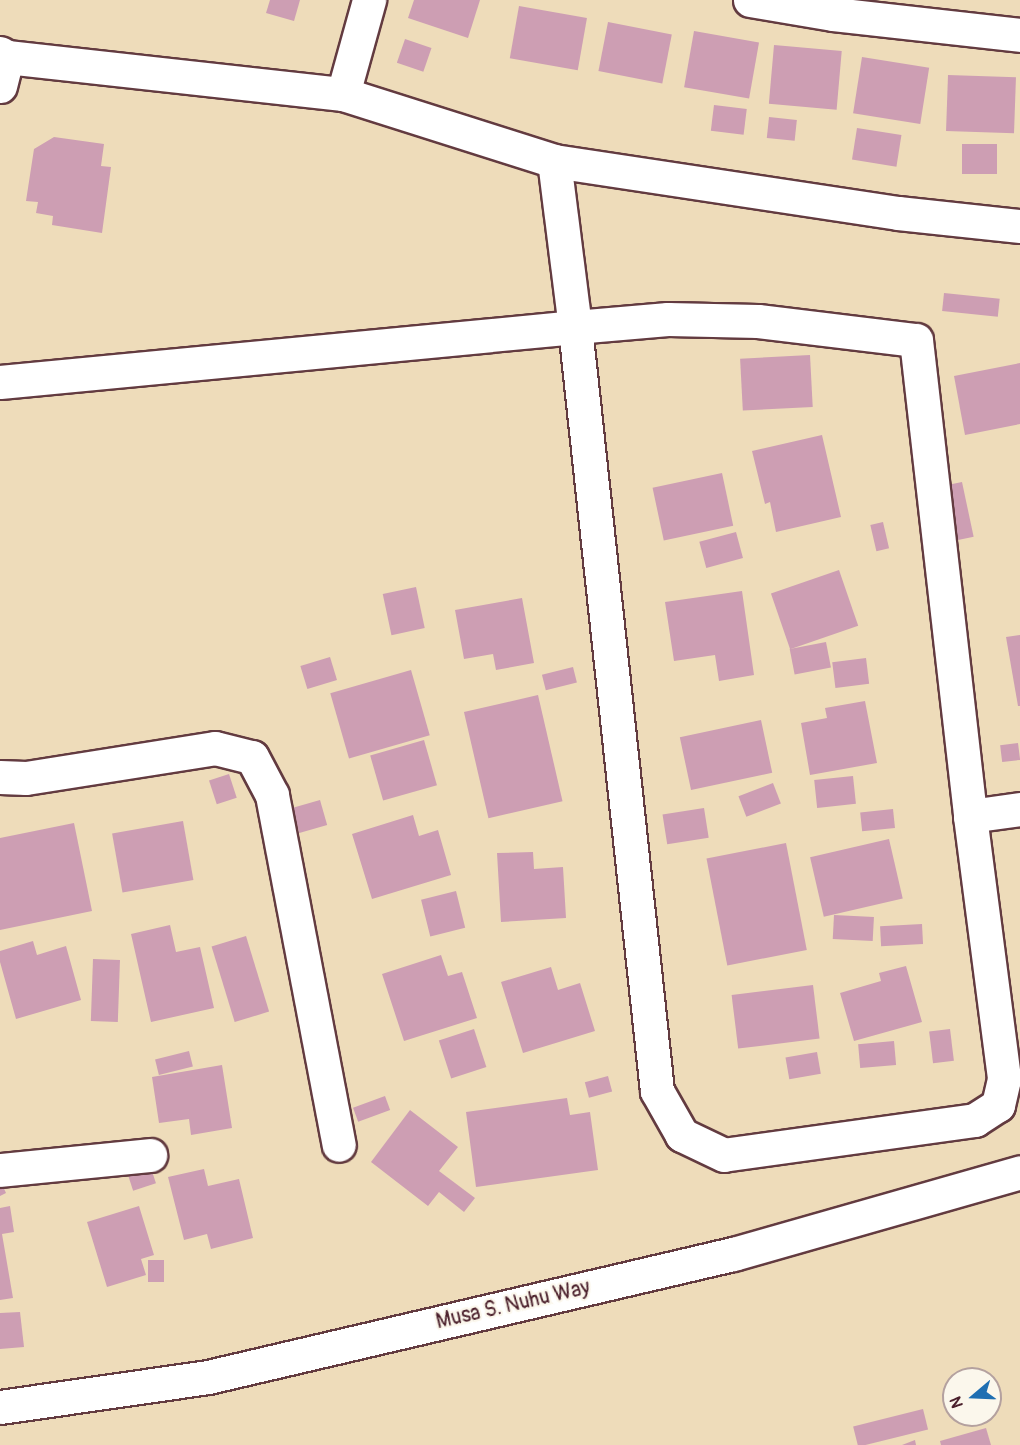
<!DOCTYPE html>
<html>
<head>
<meta charset="utf-8">
<style>
	body { margin:0 }
	#map { position:relative; width:1020px; height:1445px; overflow:hidden; background:#eedcba; font-family:Pangolin,sans-serif }
	div>[style] { position:absolute }
	[style*='--x'] { left:calc(var(--x)*1px); top:calc(var(--y)*1px); width:calc(var(--w)*1px); rotate:calc(var(--a)*1deg) }
	.building>* { inset:0; background:#cd9eb3; transform-origin:0 0 }
	.roads { filter:drop-shadow(2px 0 #633b40) drop-shadow(-2px 0 #633b40) drop-shadow(0 2px #633b40) drop-shadow(0 -2px #633b40) }
	.minor>* { height:33px; margin:-16.5px; padding:0 16.5px; transform-origin:16.5px; border-radius:16.5px; background:#fff }
	span { translate:-50% -50%; white-space:nowrap; text-align:center; line-height:1.15; -webkit-text-stroke:4.5px #fbf7ec; paint-order:stroke }
	.street-label { font-size:21px; color:#4a1f2b }
	.north { position:absolute; left:942px; top:1367px; width:60px; height:60px; box-sizing:border-box; background:#fbf7ec; border:2px solid #b4a19f; border-radius:50%; rotate:251deg; font-size:16px; font-weight:700; line-height:24px; text-align:center; color:#4a1f2b }
	.north::after { content:''; display:block; margin:auto; width:21px; height:27px; background:#1f6fb2; clip-path:polygon(50% 0,100% 100%,50% 72%,0 100%) }
</style>
</head>
<body>
<div id="map">
	<div class="building">
		<i style="clip-path:polygon(270px 0,300px 0,294px 21px,266px 13px)"></i>
		<i style="clip-path:polygon(414px 0,480px 0,468px 38px,408px 18px)"></i>
		<i style="left:519px;top:6px;width:69px;height:53px;rotate:10deg"></i>
		<i style="left:608px;top:22px;width:65px;height:50px;rotate:11deg"></i>
		<i style="left:694px;top:31px;width:66px;height:57px;rotate:10deg"></i>
		<i style="left:405px;top:39px;width:28px;height:25px;rotate:19deg"></i>
		<i style="left:774px;top:45px;width:68px;height:59px;rotate:5deg"></i>
		<i style="left:862px;top:57px;width:68px;height:57px;rotate:9deg"></i>
		<i style="left:948px;top:75px;width:68px;height:56px;rotate:2deg"></i>
		<i style="left:714px;top:105px;width:33px;height:26px;rotate:7deg"></i>
		<i style="left:769px;top:117px;width:28px;height:21px;rotate:6deg"></i>
		<i style="left:857px;top:128px;width:45px;height:32px;rotate:9deg"></i>
		<i style="clip-path:polygon(54px 137px,104px 144px,101px 166px,111px 167px,102px 233px,52px 225px,53px 216px,36px 213px,38px 202px,26px 201px,34px 149px)"></i>
		<i style="left:962px;top:144px;width:35px;height:30px"></i>
		<i style="left:944px;top:293px;width:56px;height:18px;rotate:6deg"></i>
		<i style="left:810px;top:355px;width:52px;height:70px;rotate:87deg"></i>
		<i style="clip-path:polygon(1020px 363px,1020px 424px,965px 435px,954px 376px)"></i>
		<i style="clip-path:polygon(822px 435px,841px 517px,776px 532px,770px 502px,765px 504px,752px 451px)"></i>
		<i style="left:722px;top:473px;width:54px;height:71px;rotate:78deg"></i>
		<i style="left:962px;top:482px;width:56px;height:22px;rotate:78deg"></i>
		<i style="left:883px;top:522px;width:27px;height:13px;rotate:77deg"></i>
		<i style="left:736px;top:532px;width:27px;height:38px;rotate:75deg"></i>
		<i style="left:839px;top:570px;width:59px;height:72px;rotate:71deg"></i>
		<i style="left:416px;top:587px;width:42px;height:34px;rotate:78deg"></i>
		<i style="clip-path:polygon(742px 591px,754px 675px,719px 681px,715px 655px,674px 661px,665px 602px)"></i>
		<i style="clip-path:polygon(522px 598px,534px 663px,496px 670px,493px 654px,464px 659px,455px 610px)"></i>
		<i style="clip-path:polygon(1020px 635px,1020px 706px,1018px 706px,1006px 637px)"></i>
		<i style="left:826px;top:642px;width:26px;height:37px;rotate:79deg"></i>
		<i style="left:330px;top:657px;width:24px;height:31px;rotate:73deg"></i>
		<i style="left:866px;top:658px;width:26px;height:34px;rotate:83deg"></i>
		<i style="left:573px;top:667px;width:16px;height:32px;rotate:76deg"></i>
		<i style="left:411px;top:670px;width:68px;height:84px;rotate:74deg"></i>
		<i style="left:538px;top:695px;width:109px;height:76px;rotate:77deg"></i>
		<i style="clip-path:polygon(865px 701px,877px 763px,810px 775px,801px 723px,827px 718px,825px 708px)"></i>
		<i style="left:761px;top:720px;width:54px;height:83px;rotate:78deg"></i>
		<i style="left:424px;top:740px;width:47px;height:56px;rotate:74deg"></i>
		<i style="left:1018px;top:743px;width:17px;height:18px;rotate:83deg"></i>
		<i style="left:229px;top:774px;width:25px;height:21px;rotate:72deg"></i>
		<i style="left:853px;top:776px;width:28px;height:39px;rotate:84deg"></i>
		<i style="left:773px;top:783px;width:22px;height:37px;rotate:69deg"></i>
		<i style="left:320px;top:800px;width:26px;height:29px;rotate:74deg"></i>
		<i style="left:704px;top:808px;width:30px;height:42px;rotate:81deg"></i>
		<i style="left:893px;top:809px;width:19px;height:33px;rotate:84deg"></i>
		<i style="clip-path:polygon(413px 815px,419px 836px,438px 830px,451px 875px,372px 899px,352px 834px)"></i>
		<i style="left:183px;top:821px;width:60px;height:72px;rotate:80deg"></i>
		<i style="clip-path:polygon(74px 823px,92px 911px,0 930px,0 838px)"></i>
		<i style="left:889px;top:839px;width:61px;height:81px;rotate:77deg"></i>
		<i style="left:786px;top:843px;width:109px;height:81px;rotate:79deg"></i>
		<i style="clip-path:polygon(533px 852px,534px 869px,563px 867px,566px 918px,501px 922px,497px 853px)"></i>
		<i style="left:456px;top:891px;width:38px;height:36px;rotate:76deg"></i>
		<i style="left:834px;top:915px;width:40px;height:24px;rotate:3deg"></i>
		<i style="left:922px;top:924px;width:20px;height:42px;rotate:87deg"></i>
		<i style="clip-path:polygon(170px 925px,176px 952px,200px 947px,214px 1008px,151px 1022px,131px 934px)"></i>
		<i style="left:246px;top:936px;width:79px;height:36px;rotate:73deg"></i>
		<i style="clip-path:polygon(33px 941px,37px 955px,66px 946px,81px 1000px,16px 1019px,0 962px,0 951px)"></i>
		<i style="clip-path:polygon(441px 955px,448px 976px,462px 972px,477px 1018px,404px 1041px,382px 974px)"></i>
		<i style="left:93px;top:959px;width:27px;height:62px;rotate:2deg"></i>
		<i style="clip-path:polygon(906px 966px,922px 1022px,854px 1041px,840px 993px,881px 981px,879px 973px)"></i>
		<i style="clip-path:polygon(551px 967px,558px 990px,580px 983px,595px 1031px,523px 1053px,501px 982px)"></i>
		<i style="left:813px;top:985px;width:54px;height:82px;rotate:83deg"></i>
		<i style="left:474px;top:1029px;width:40px;height:37px;rotate:72deg"></i>
		<i style="left:950px;top:1029px;width:32px;height:21px;rotate:83deg"></i>
		<i style="left:894px;top:1041px;width:24px;height:36px;rotate:85deg"></i>
		<i style="left:189px;top:1051px;width:16px;height:35px;rotate:76deg"></i>
		<i style="left:817px;top:1052px;width:22px;height:32px;rotate:80deg"></i>
		<i style="clip-path:polygon(222px 1065px,232px 1128px,191px 1135px,189px 1119px,159px 1123px,152px 1077px)"></i>
		<i style="left:608px;top:1076px;width:16px;height:24px;rotate:75deg"></i>
		<i style="left:385px;top:1096px;width:15px;height:34px;rotate:70deg"></i>
		<i style="clip-path:polygon(567px 1098px,570px 1115px,590px 1112px,598px 1170px,476px 1187px,466px 1112px)"></i>
		<i style="clip-path:polygon(410px 1110px,458px 1147px,439px 1171px,475px 1198px,464px 1212px,439px 1192px,428px 1206px,371px 1162px)"></i>
		<i style="left:151px;top:1168px;width:16px;height:24px;rotate:72deg"></i>
		<i style="clip-path:polygon(204px 1169px,208px 1186px,239px 1179px,253px 1238px,211px 1249px,207px 1234px,184px 1240px,168px 1177px)"></i>
		<i style="clip-path:polygon(0 1180px,6px 1193px,0 1196px)"></i>
		<i style="clip-path:polygon(10px 1206px,14px 1232px,2px 1234px,13px 1298px,0 1300px,0 1208px)"></i>
		<i style="clip-path:polygon(139px 1206px,154px 1255px,141px 1259px,146px 1275px,107px 1287px,87px 1222px)"></i>
		<i style="left:148px;top:1260px;width:16px;height:22px"></i>
		<i style="clip-path:polygon(20px 1312px,24px 1347px,0 1349px,0 1313px)"></i>
		<i style="left:923px;top:1409px;width:21px;height:72px;rotate:76deg"></i>
		<i style="clip-path:polygon(986px 1428px,991px 1445px,941px 1445px,940px 1441px)"></i>
		<i style="clip-path:polygon(915px 1440px,916px 1445px,902px 1445px)"></i>
	</div>
	<div class="roads">
		<div class="minor">
			<i style="--x:750;--y:0;--w:84;--a:9.6"></i>
			<i style="--x:833;--y:14;--w:188;--a:6.4"></i>
			<i style="--x:0;--y:53;--w:8;--a:30"></i>
			<i style="--x:7;--y:57;--w:338;--a:6.3"></i>
			<i style="--x:343;--y:94;--w:221;--a:17.6"></i>
			<i style="--x:554;--y:161;--w:348;--a:8.6"></i>
			<i style="--x:898;--y:213;--w:123;--a:6.1"></i>
			<i style="--x:0;--y:86;--w:30;--a:-76"></i>
			<i style="--x:343;--y:94;--w:98;--a:-74.5"></i>
			<i style="--x:0;--y:382;--w:578;--a:-5.46"></i>
			<i style="--x:575;--y:327;--w:93;--a:-4.9"></i>
			<i style="--x:668;--y:319;--w:90;--a:1.3"></i>
			<i style="--x:758;--y:321;--w:159;--a:6.9"></i>
			<i style="--x:916;--y:340;--w:479;--a:83.5"></i>
			<i style="--x:970;--y:816;--w:265;--a:82.6"></i>
			<i style="--x:1004;--y:1079;--w:27;--a:103"></i>
			<i style="--x:998;--y:1105;--w:27;--a:147"></i>
			<i style="--x:975;--y:1120;--w:253;--a:172.1"></i>
			<i style="--x:724;--y:1155;--w:47;--a:-154.5"></i>
			<i style="--x:682;--y:1135;--w:51;--a:-119.6"></i>
			<i style="--x:657;--y:1091;--w:768;--a:-96.13"></i>
			<i style="--x:575;--y:327;--w:167;--a:-97.2"></i>
			<i style="--x:0;--y:777;--w:26;--a:2"></i>
			<i style="--x:26;--y:778;--w:191;--a:-9"></i>
			<i style="--x:215;--y:748;--w:38;--a:14"></i>
			<i style="--x:252;--y:757;--w:43;--a:62.2"></i>
			<i style="--x:272;--y:795;--w:356;--a:79.2"></i>
			<i style="--x:970;--y:816;--w:50;--a:-8"></i>
			<i style="--x:0;--y:1170;--w:151;--a:-5.7"></i>
			<i style="--x:0;--y:1407;--w:210;--a:-8.2"></i>
			<i style="--x:208;--y:1377;--w:539;--a:-13.19"></i>
			<i style="--x:733;--y:1254;--w:298;--a:-15.9"></i>
		</div>
	</div>
	<div class="street-label">
		<span style="left:513px;top:1305px;rotate:-13deg">Musa S. Nuhu Way</span>
	</div>
	<div class="north">N</div>
</div>
</body>
</html>
